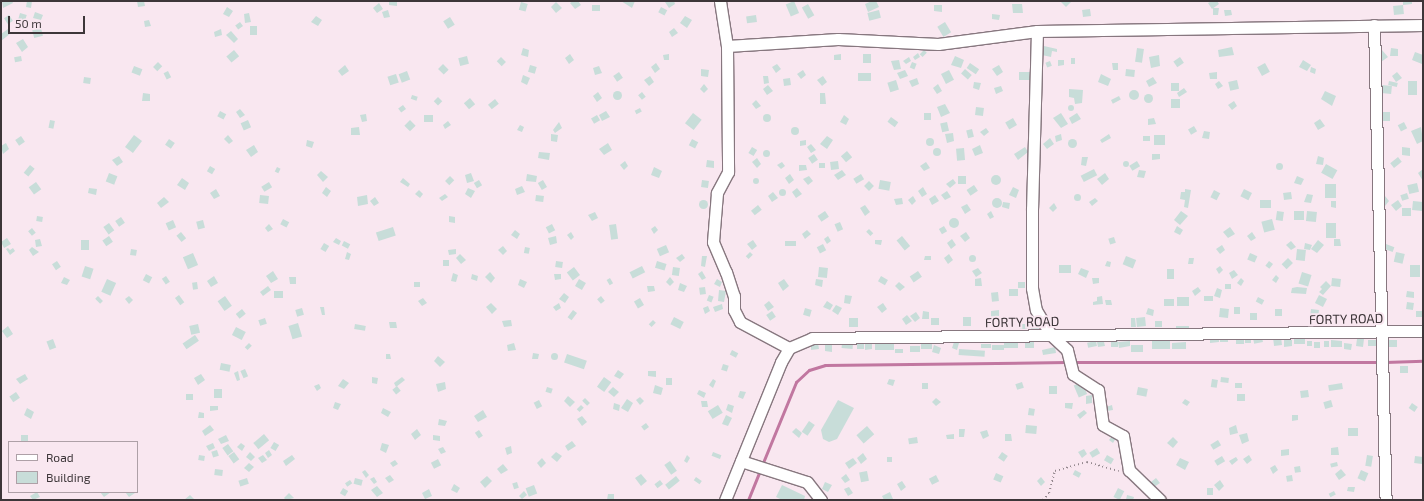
<!DOCTYPE html>
<html>
<head>
<meta charset="utf-8">
<style>
	body { margin:0 }
	#map { position:relative; width:1424px; height:501px; overflow:hidden; background:#f9e7f0; font-family:"Exo 2",sans-serif }
	div>[style] { position:absolute }
	[style*='--x'] { left:calc(var(--x)*1px); top:calc(var(--y)*1px); width:calc(var(--w)*1px); rotate:calc(var(--a)*1deg) }
	.stream>* { height:3px; margin:-1.5px; padding:0 1.5px; transform-origin:1.5px; border-radius:1.5px; background:#c177a0 }
	.building>* { inset:0; background:#c8ddd9; transform-origin:0 0 }
	.round { border-radius:50% }
	.path>* { height:2px; margin-top:-1px; transform-origin:0; background:repeating-linear-gradient(90deg,#95898f 0 1px,transparent 0 4px) }
	.roads { filter:drop-shadow(1px 0 #87777f) drop-shadow(-1px 0 #87777f) drop-shadow(0 1px #87777f) drop-shadow(0 -1px #87777f) }
	.street>* { height:11px; margin:-5.5px; padding:0 5.5px; transform-origin:5.5px; border-radius:5.5px; background:#fff }
	span { translate:-50% -50%; white-space:nowrap; text-align:center; line-height:1.15; -webkit-text-stroke:4px #f9e7f0; paint-order:stroke }
	.street-label { font-size:13px; color:#3d3639 }
	.frame { position:absolute; inset:0; border:2px solid #3d3639; pointer-events:none }
	.legend { position:absolute; left:8px; top:441px; width:130px; height:52px; box-sizing:border-box; background:#f9e7f0; border:1px solid #aea0a7; margin:0; padding:5px 7px; list-style:none; font-size:12px; color:#3d3639 }
	.legend li { display:flex; align-items:center; gap:8px; height:20px }
	.legend b { width:20px; border:1px solid #aea0a7 }
	.scale { position:absolute; left:8px; top:16px; width:77px; height:18px; box-sizing:border-box; border:2px solid #3d3639; border-top:0; padding-left:5px; font-size:12px; line-height:14px; white-space:nowrap; color:#3d3639; -webkit-text-stroke:3px #f9e7f0; paint-order:stroke }
</style>
</head>
<body>
<div id="map">
	<div class="stream">
		<i style="--x:1073;--y:362;--w:306;--a:0"></i>
		<i style="--x:1385;--y:362;--w:38;--a:-2"></i>
		<i style="--x:762;--y:465;--w:90;--a:-67.7"></i>
		<i style="--x:796;--y:382;--w:18;--a:-43"></i>
		<i style="--x:809;--y:370;--w:17;--a:-17"></i>
		<i style="--x:825;--y:365;--w:242;--a:-0.7"></i>
		<i style="--x:748;--y:500;--w:32;--a:-68"></i>
	</div>
	<div class="building">
		<i style="clip-path:polygon(2px 1px,12px 1px,13px 3px,3px 8px)"></i>
		<i style="clip-path:polygon(27px 1px,32px 1px,31px 8px,26px 7px)"></i>
		<i style="clip-path:polygon(137px 1px,144px 1px,145px 6px,138px 7px)"></i>
		<i style="clip-path:polygon(389px 1px,397px 1px,397px 6px,389px 5px)"></i>
		<i style="clip-path:polygon(573px 1px,578px 1px,581px 5px,575px 9px,570px 3px)"></i>
		<i style="clip-path:polygon(621px 1px,635px 1px,632px 8px)"></i>
		<i style="clip-path:polygon(674px 1px,675px 4px,669px 8px,665px 2px)"></i>
		<i style="left:794px;top:1px;width:13px;height:9px;rotate:67deg"></i>
		<i style="clip-path:polygon(872px 1px,876px 1px,879px 7px,868px 12px,865px 4px)"></i>
		<i style="clip-path:polygon(1060px 1px,1072px 1px,1066px 7px)"></i>
		<i style="clip-path:polygon(1212px 1px,1217px 1px,1219px 4px,1212px 9px,1208px 3px)"></i>
		<i style="clip-path:polygon(1403px 1px,1412px 1px,1412px 4px,1403px 5px)"></i>
		<i style="left:521px;top:2px;width:7px;height:8px;rotate:16deg"></i>
		<i style="clip-path:polygon(556px 2px,562px 8px,556px 13px,551px 7px)"></i>
		<i style="clip-path:polygon(379px 3px,383px 9px,377px 13px,373px 8px)"></i>
		<i style="left:808px;top:4px;width:13px;height:7px;rotate:61deg"></i>
		<i style="clip-path:polygon(1012px 4px,1022px 4px,1023px 13px,1013px 13px)"></i>
		<i style="left:592px;top:5px;width:8px;height:6px"></i>
		<i style="clip-path:polygon(934px 5px,942px 5px,942px 12px,934px 11px)"></i>
		<i style="left:1403px;top:5px;width:9px;height:10px;rotate:84deg"></i>
		<i style="clip-path:polygon(227px 7px,233px 11px,229px 17px,223px 14px)"></i>
		<i style="left:661px;top:7px;width:7px;height:6px;rotate:27deg"></i>
		<i style="clip-path:polygon(1213px 8px,1219px 8px,1218px 15px,1213px 15px)"></i>
		<i style="left:1090px;top:9px;width:7px;height:8px;rotate:82deg"></i>
		<i style="clip-path:polygon(388px 10px,390px 17px,384px 18px,382px 12px)"></i>
		<i style="left:879px;top:10px;width:8px;height:12px;rotate:76deg"></i>
		<i style="clip-path:polygon(1224px 10px,1231px 10px,1232px 15px,1225px 16px)"></i>
		<i style="clip-path:polygon(35px 12px,43px 15px,41px 20px,33px 18px)"></i>
		<i style="left:20px;top:13px;width:7px;height:8px;rotate:16deg"></i>
		<i style="clip-path:polygon(249px 13px,251px 22px,245px 23px,244px 14px)"></i>
		<i style="clip-path:polygon(992px 14px,1000px 15px,999px 20px,992px 19px)"></i>
		<i style="left:9px;top:15px;width:7px;height:6px;rotate:56deg"></i>
		<i style="left:756px;top:15px;width:7px;height:10px;rotate:82deg"></i>
		<i style="clip-path:polygon(316px 16px,322px 20px,318px 26px,311px 22px)"></i>
		<i style="clip-path:polygon(685px 16px,692px 20px,687px 28px,680px 23px)"></i>
		<i style="left:450px;top:17px;width:9px;height:8px;rotate:58deg"></i>
		<i style="clip-path:polygon(149px 20px,151px 26px,145px 27px,144px 21px)"></i>
		<i style="left:240px;top:22px;width:5px;height:6px;rotate:53deg"></i>
		<i style="left:945px;top:22px;width:12px;height:9px;rotate:59deg"></i>
		<i style="left:250px;top:26px;width:7px;height:9px"></i>
		<i style="left:41px;top:28px;width:8px;height:9px;rotate:76deg"></i>
		<i style="clip-path:polygon(674px 28px,678px 33px,672px 37px,669px 32px)"></i>
		<i style="clip-path:polygon(8px 29px,11px 33px,1px 41px,1px 34px)"></i>
		<i style="clip-path:polygon(221px 29px,222px 35px,215px 37px,214px 32px)"></i>
		<i style="clip-path:polygon(231px 31px,238px 39px,234px 43px,226px 35px)"></i>
		<i style="clip-path:polygon(23px 39px,28px 47px,22px 52px,16px 43px)"></i>
		<i style="clip-path:polygon(1044px 46px,1057px 49px,1057px 52px,1052px 51px,1051px 57px,1042px 55px)"></i>
		<i style="clip-path:polygon(1232px 47px,1234px 55px,1219px 57px,1218px 50px)"></i>
		<i style="clip-path:polygon(523px 48px,529px 50px,528px 57px,521px 55px)"></i>
		<i style="left:1137px;top:48px;width:7px;height:14px;rotate:8deg"></i>
		<i style="clip-path:polygon(1391px 48px,1398px 49px,1398px 56px,1390px 56px)"></i>
		<i style="left:234px;top:50px;width:8px;height:10px;rotate:50deg"></i>
		<i style="left:924px;top:50px;width:4px;height:6px;rotate:45deg"></i>
		<i style="clip-path:polygon(1382px 50px,1388px 57px,1381px 62px,1376px 54px)"></i>
		<i style="clip-path:polygon(1415px 52px,1423px 55px,1422px 64px,1412px 60px)"></i>
		<i style="clip-path:polygon(918px 53px,920px 57px,915px 60px,913px 57px)"></i>
		<i style="clip-path:polygon(570px 54px,574px 60px,569px 64px,565px 58px)"></i>
		<i style="clip-path:polygon(669px 54px,669px 60px,664px 60px,663px 55px)"></i>
		<i style="clip-path:polygon(841px 54px,841px 60px,834px 60px,834px 55px)"></i>
		<i style="left:863px;top:54px;width:8px;height:9px"></i>
		<i style="clip-path:polygon(1159px 55px,1160px 66px,1151px 68px,1149px 57px)"></i>
		<i style="left:21px;top:56px;width:5px;height:7px;rotate:79deg"></i>
		<i style="left:467px;top:56px;width:8px;height:9px;rotate:76deg"></i>
		<i style="clip-path:polygon(955px 56px,964px 60px,961px 68px,951px 65px)"></i>
		<i style="left:501px;top:57px;width:7px;height:6px;rotate:45deg"></i>
		<i style="clip-path:polygon(909px 57px,911px 61px,906px 64px,903px 61px)"></i>
		<i style="left:1180px;top:57px;width:7px;height:8px;rotate:56deg"></i>
		<i style="left:1071px;top:58px;width:4px;height:6px"></i>
		<i style="clip-path:polygon(899px 60px,901px 69px,894px 70px,891px 61px)"></i>
		<i style="clip-path:polygon(1058px 60px,1064px 60px,1064px 65px,1058px 66px)"></i>
		<i style="clip-path:polygon(1303px 60px,1311px 65px,1307px 71px,1299px 67px)"></i>
		<i style="left:1050px;top:61px;width:5px;height:5px;rotate:68deg"></i>
		<i style="left:158px;top:62px;width:6px;height:7px;rotate:45deg"></i>
		<i style="left:912px;top:62px;width:5px;height:6px;rotate:22deg"></i>
		<i style="clip-path:polygon(656px 63px,660px 69px,655px 73px,651px 67px)"></i>
		<i style="left:970px;top:63px;width:11px;height:6px;rotate:34deg"></i>
		<i style="clip-path:polygon(1112px 63px,1118px 63px,1118px 70px,1113px 70px)"></i>
		<i style="left:1265px;top:63px;width:10px;height:9px;rotate:61deg"></i>
		<i style="left:443px;top:64px;width:8px;height:7px;rotate:45deg"></i>
		<i style="clip-path:polygon(777px 64px,781px 69px,776px 73px,772px 67px)"></i>
		<i style="clip-path:polygon(345px 65px,349px 71px,342px 76px,338px 71px)"></i>
		<i style="left:530px;top:65px;width:7px;height:7px;rotate:16deg"></i>
		<i style="clip-path:polygon(999px 65px,1003px 72px,997px 76px,992px 69px)"></i>
		<i style="left:134px;top:66px;width:9px;height:7px;rotate:21deg"></i>
		<i style="clip-path:polygon(599px 66px,602px 73px,595px 75px,593px 68px)"></i>
		<i style="clip-path:polygon(1311px 67px,1316px 69px,1315px 74px,1310px 72px)"></i>
		<i style="clip-path:polygon(701px 69px,709px 70px,708px 77px,701px 76px)"></i>
		<i style="left:965px;top:69px;width:9px;height:6px;rotate:41deg"></i>
		<i style="left:1126px;top:69px;width:9px;height:7px;rotate:6deg"></i>
		<i style="clip-path:polygon(803px 70px,806px 75px,801px 79px,797px 74px)"></i>
		<i style="clip-path:polygon(905px 70px,908px 76px,900px 79px,897px 73px)"></i>
		<i style="left:949px;top:70px;width:11px;height:9px;rotate:63deg"></i>
		<i style="left:168px;top:71px;width:7px;height:5px;rotate:63deg"></i>
		<i style="left:407px;top:71px;width:9px;height:9px;rotate:69deg"></i>
		<i style="left:619px;top:72px;width:7px;height:7px;rotate:56deg"></i>
		<i style="left:1019px;top:72px;width:11px;height:8px"></i>
		<i style="clip-path:polygon(1217px 72px,1217px 79px,1210px 79px,1209px 73px)"></i>
		<i style="clip-path:polygon(1397px 72px,1402px 78px,1396px 82px,1392px 76px)"></i>
		<i style="left:871px;top:73px;width:8px;height:13px;rotate:90deg"></i>
		<i style="left:396px;top:74px;width:9px;height:9px;rotate:72deg"></i>
		<i style="clip-path:polygon(1101px 74px,1111px 79px,1108px 86px,1098px 82px)"></i>
		<i style="clip-path:polygon(523px 75px,530px 78px,527px 85px,521px 82px)"></i>
		<i style="clip-path:polygon(650px 76px,654px 82px,649px 86px,644px 80px)"></i>
		<i style="clip-path:polygon(763px 76px,768px 76px,769px 83px,764px 84px)"></i>
		<i style="clip-path:polygon(823px 76px,827px 82px,822px 86px,817px 80px)"></i>
		<i style="left:84px;top:77px;width:7px;height:6px;rotate:8deg"></i>
		<i style="clip-path:polygon(1153px 77px,1157px 83px,1149px 87px,1146px 81px)"></i>
		<i style="left:790px;top:78px;width:7px;height:7px;rotate:82deg"></i>
		<i style="clip-path:polygon(917px 78px,919px 84px,912px 87px,909px 81px)"></i>
		<i style="left:896px;top:80px;width:10px;height:9px;rotate:73deg"></i>
		<i style="left:1237px;top:80px;width:9px;height:9px;rotate:77deg"></i>
		<i style="clip-path:polygon(1219px 81px,1223px 86px,1218px 89px,1215px 84px)"></i>
		<i style="left:1389px;top:81px;width:9px;height:4px;rotate:13deg"></i>
		<i style="left:1417px;top:81px;width:14px;height:9px;rotate:90deg"></i>
		<i style="clip-path:polygon(974px 82px,981px 83px,979px 90px,973px 88px)"></i>
		<i style="left:1171px;top:83px;width:8px;height:8px"></i>
		<i style="clip-path:polygon(704px 84px,708px 89px,704px 93px,700px 89px)"></i>
		<i style="clip-path:polygon(938px 84px,942px 91px,937px 94px,933px 88px)"></i>
		<i style="clip-path:polygon(768px 85px,773px 91px,767px 95px,763px 89px)"></i>
		<i style="left:1382px;top:85px;width:10px;height:8px;rotate:6deg"></i>
		<i style="clip-path:polygon(1001px 86px,1003px 91px,996px 94px,994px 88px)"></i>
		<i style="clip-path:polygon(1184px 88px,1187px 92px,1179px 97px,1177px 93px)"></i>
		<i style="clip-path:polygon(1069px 89px,1083px 90px,1082px 103px,1075px 104px,1074px 98px,1069px 97px)"></i>
		<i class="round" style="left:1129px;top:90px;width:10px;height:10px"></i>
		<i class="round" style="left:612.5px;top:90.5px;width:9px;height:9px"></i>
		<i style="clip-path:polygon(1325px 91px,1336px 96px,1332px 106px,1321px 99px)"></i>
		<i style="clip-path:polygon(598px 92px,602px 98px,597px 102px,593px 96px)"></i>
		<i style="left:642px;top:92px;width:6px;height:5px;rotate:51deg"></i>
		<i style="clip-path:polygon(143px 93px,150px 94px,150px 101px,142px 101px)"></i>
		<i style="clip-path:polygon(820px 93px,825px 93px,826px 104px,820px 104px)"></i>
		<i class="round" style="left:1143.5px;top:93.5px;width:9px;height:9px"></i>
		<i style="left:412px;top:95px;width:6px;height:4px;rotate:18deg"></i>
		<i style="left:1119px;top:96px;width:4px;height:9px;rotate:63deg"></i>
		<i style="left:438px;top:97px;width:6px;height:6px;rotate:45deg"></i>
		<i style="left:470px;top:98px;width:8px;height:8px;rotate:50deg"></i>
		<i style="left:495px;top:99px;width:6px;height:9px;rotate:51deg"></i>
		<i style="left:1171px;top:99px;width:9px;height:9px"></i>
		<i style="clip-path:polygon(756px 100px,761px 106px,756px 109px,752px 104px)"></i>
		<i style="clip-path:polygon(1234px 101px,1237px 106px,1232px 110px,1228px 105px)"></i>
		<i style="clip-path:polygon(945px 104px,950px 113px,941px 117px,937px 107px)"></i>
		<i class="round" style="left:1068px;top:105px;width:6px;height:6px"></i>
		<i style="left:403px;top:105px;width:5px;height:6px;rotate:53deg"></i>
		<i style="left:976px;top:107px;width:8px;height:8px;rotate:7deg"></i>
		<i style="left:640px;top:108px;width:4px;height:6px;rotate:63deg"></i>
		<i style="clip-path:polygon(240px 109px,245px 115px,240px 118px,236px 112px)"></i>
		<i style="left:220px;top:111px;width:7px;height:6px;rotate:27deg"></i>
		<i style="clip-path:polygon(606px 111px,610px 117px,602px 121px,599px 115px)"></i>
		<i style="left:1383px;top:112px;width:7px;height:9px"></i>
		<i style="left:693px;top:113px;width:11px;height:13px;rotate:38deg"></i>
		<i style="left:924px;top:113px;width:7px;height:7px"></i>
		<i style="clip-path:polygon(1061px 113px,1068px 124px,1061px 128px,1053px 118px)"></i>
		<i style="clip-path:polygon(1077px 113px,1081px 119px,1072px 124px,1069px 118px)"></i>
		<i class="round" style="left:763px;top:114px;width:8px;height:8px"></i>
		<i style="clip-path:polygon(366px 114px,367px 121px,362px 122px,360px 115px)"></i>
		<i style="left:433px;top:115px;width:7px;height:9px;rotate:90deg"></i>
		<i style="left:597px;top:115px;width:6px;height:7px;rotate:59deg"></i>
		<i style="clip-path:polygon(844px 115px,849px 119px,846px 125px,840px 122px)"></i>
		<i style="left:891px;top:117px;width:9px;height:6px;rotate:36deg"></i>
		<i style="left:1013px;top:118px;width:8px;height:9px;rotate:60deg"></i>
		<i style="clip-path:polygon(1154px 118px,1156px 124px,1148px 125px,1148px 119px)"></i>
		<i style="clip-path:polygon(1320px 119px,1325px 126px,1318px 130px,1314px 123px)"></i>
		<i style="left:50px;top:120px;width:5px;height:8px;rotate:11deg"></i>
		<i style="left:248px;top:120px;width:8px;height:8px;rotate:67deg"></i>
		<i style="left:410px;top:120px;width:8px;height:8px;rotate:45deg"></i>
		<i style="clip-path:polygon(448px 121px,451px 125px,445px 129px,443px 125px)"></i>
		<i style="clip-path:polygon(559px 122px,562px 128px,555px 133px,553px 130px)"></i>
		<i style="left:947px;top:122px;width:9px;height:7px;rotate:77deg"></i>
		<i style="left:1404px;top:122px;width:7px;height:7px;rotate:63deg"></i>
		<i style="clip-path:polygon(520px 125px,524px 127px,522px 132px,517px 130px)"></i>
		<i style="left:1194px;top:126px;width:6px;height:7px;rotate:59deg"></i>
		<i style="clip-path:polygon(359px 127px,360px 135px,351px 135px,351px 128px)"></i>
		<i style="clip-path:polygon(1421px 127px,1423px 141px,1417px 144px,1411px 131px)"></i>
		<i class="round" style="left:791px;top:127px;width:8px;height:8px"></i>
		<i style="clip-path:polygon(986px 128px,989px 132px,984px 136px,980px 132px)"></i>
		<i style="left:972px;top:129px;width:8px;height:6px;rotate:76deg"></i>
		<i style="clip-path:polygon(1204px 131px,1210px 132px,1209px 139px,1202px 138px)"></i>
		<i style="clip-path:polygon(953px 133px,954px 141px,947px 143px,945px 134px)"></i>
		<i style="clip-path:polygon(551px 134px,558px 135px,557px 142px,551px 141px)"></i>
		<i style="clip-path:polygon(1061px 134px,1062px 140px,1056px 142px,1055px 136px)"></i>
		<i style="clip-path:polygon(1109px 134px,1111px 138px,1102px 143px,1100px 140px)"></i>
		<i style="left:134px;top:135px;width:10px;height:15px;rotate:37deg"></i>
		<i style="clip-path:polygon(228px 135px,233px 141px,229px 144px,224px 139px)"></i>
		<i style="left:1165px;top:135px;width:10px;height:11px;rotate:90deg"></i>
		<i style="left:21px;top:136px;width:7px;height:7px;rotate:56deg"></i>
		<i style="clip-path:polygon(827px 136px,833px 140px,827px 149px,820px 144px)"></i>
		<i style="left:1143px;top:136px;width:7px;height:5px"></i>
		<i class="round" style="left:926px;top:138px;width:8px;height:8px"></i>
		<i style="clip-path:polygon(1050px 138px,1054px 144px,1047px 149px,1043px 144px)"></i>
		<i class="round" style="left:1067.5px;top:138.5px;width:9px;height:9px"></i>
		<i style="left:169px;top:139px;width:7px;height:7px;rotate:34deg"></i>
		<i style="left:692px;top:139px;width:7px;height:7px;rotate:27deg"></i>
		<i style="clip-path:polygon(307px 140px,314px 142px,312px 148px,306px 146px)"></i>
		<i style="clip-path:polygon(806px 140px,806px 145px,800px 146px,800px 141px)"></i>
		<i style="clip-path:polygon(6px 143px,9px 149px,3px 154px,1px 146px)"></i>
		<i style="clip-path:polygon(608px 143px,612px 150px,604px 155px,599px 149px)"></i>
		<i style="clip-path:polygon(811px 144px,816px 150px,811px 153px,807px 147px)"></i>
		<i style="clip-path:polygon(254px 145px,258px 152px,251px 157px,246px 150px)"></i>
		<i style="clip-path:polygon(980px 145px,983px 153px,975px 156px,972px 149px)"></i>
		<i style="left:752px;top:147px;width:6px;height:7px;rotate:31deg"></i>
		<i style="clip-path:polygon(1025px 147px,1028px 152px,1018px 160px,1014px 154px)"></i>
		<i style="clip-path:polygon(1402px 147px,1410px 148px,1410px 156px,1402px 155px)"></i>
		<i style="left:964px;top:148px;width:12px;height:8px;rotate:85deg"></i>
		<i class="round" style="left:933px;top:148px;width:8px;height:8px"></i>
		<i class="round" style="left:762.5px;top:149.5px;width:7px;height:7px"></i>
		<i style="left:847px;top:151px;width:8px;height:8px;rotate:50deg"></i>
		<i style="clip-path:polygon(539px 152px,550px 153px,549px 160px,538px 158px)"></i>
		<i style="left:814px;top:154px;width:7px;height:7px;rotate:56deg"></i>
		<i style="clip-path:polygon(1152px 154px,1160px 154px,1160px 159px,1152px 160px)"></i>
		<i style="clip-path:polygon(119px 156px,123px 162px,117px 166px,112px 160px)"></i>
		<i style="clip-path:polygon(1318px 156px,1324px 158px,1323px 165px,1316px 164px)"></i>
		<i style="clip-path:polygon(1082px 157px,1088px 157px,1086px 166px,1081px 165px)"></i>
		<i style="left:1398px;top:157px;width:6px;height:10px;rotate:51deg"></i>
		<i style="clip-path:polygon(757px 158px,761px 164px,757px 168px,752px 162px)"></i>
		<i style="clip-path:polygon(707px 160px,714px 161px,714px 168px,706px 167px)"></i>
		<i class="round" style="left:1123px;top:161px;width:6px;height:6px"></i>
		<i style="clip-path:polygon(625px 161px,628px 166px,624px 170px,620px 165px)"></i>
		<i style="left:838px;top:161px;width:8px;height:8px;rotate:83deg"></i>
		<i style="left:1137px;top:161px;width:6px;height:9px;rotate:59deg"></i>
		<i style="clip-path:polygon(782px 162px,785px 166px,781px 169px,777px 165px)"></i>
		<i style="clip-path:polygon(926px 162px,930px 168px,924px 171px,920px 166px)"></i>
		<i class="round" style="left:1275.5px;top:162.5px;width:7px;height:7px"></i>
		<i style="left:819px;top:163px;width:6px;height:5px"></i>
		<i style="left:1326px;top:164px;width:13px;height:10px;rotate:29deg"></i>
		<i style="left:30px;top:165px;width:6px;height:10px;rotate:39deg"></i>
		<i style="clip-path:polygon(799px 165px,806px 165px,807px 170px,799px 171px)"></i>
		<i style="left:210px;top:166px;width:6px;height:6px;rotate:31deg"></i>
		<i style="left:277px;top:167px;width:4px;height:5px;rotate:27deg"></i>
		<i style="clip-path:polygon(654px 167px,662px 171px,659px 178px,651px 175px)"></i>
		<i style="left:1094px;top:169px;width:7px;height:15px;rotate:63deg"></i>
		<i style="clip-path:polygon(1423px 169px,1423px 181px,1418px 173px)"></i>
		<i style="clip-path:polygon(842px 170px,846px 175px,838px 180px,834px 175px)"></i>
		<i style="clip-path:polygon(1139px 170px,1146px 171px,1144px 178px,1137px 177px)"></i>
		<i style="clip-path:polygon(321px 171px,328px 177px,323px 182px,317px 175px)"></i>
		<i style="left:109px;top:173px;width:9px;height:9px;rotate:21deg"></i>
		<i style="clip-path:polygon(471px 173px,474px 181px,467px 183px,465px 175px)"></i>
		<i style="clip-path:polygon(1105px 173px,1109px 179px,1102px 185px,1097px 179px)"></i>
		<i style="clip-path:polygon(527px 174px,537px 176px,536px 182px,526px 181px)"></i>
		<i style="clip-path:polygon(790px 174px,794px 180px,789px 184px,785px 178px)"></i>
		<i style="left:861px;top:174px;width:6px;height:9px;rotate:59deg"></i>
		<i class="round" style="left:991px;top:175px;width:10px;height:10px"></i>
		<i style="left:450px;top:176px;width:6px;height:7px;rotate:45deg"></i>
		<i style="clip-path:polygon(809px 176px,813px 181px,808px 185px,803px 179px)"></i>
		<i style="left:958px;top:176px;width:8px;height:8px"></i>
		<i style="clip-path:polygon(1297px 176px,1304px 179px,1301px 185px,1294px 183px)"></i>
		<i class="round" style="left:753px;top:178px;width:6px;height:6px"></i>
		<i style="clip-path:polygon(182px 178px,189px 183px,185px 190px,177px 185px)"></i>
		<i style="clip-path:polygon(403px 178px,410px 184px,408px 187px,400px 182px)"></i>
		<i style="clip-path:polygon(953px 179px,956px 183px,950px 188px,946px 184px)"></i>
		<i style="left:479px;top:180px;width:6px;height:6px;rotate:59deg"></i>
		<i style="left:543px;top:180px;width:8px;height:6px;rotate:60deg"></i>
		<i style="left:702px;top:180px;width:7px;height:7px;rotate:8deg"></i>
		<i style="left:880px;top:180px;width:11px;height:9px;rotate:10deg"></i>
		<i style="left:869px;top:181px;width:7px;height:7px;rotate:45deg"></i>
		<i style="left:36px;top:182px;width:9px;height:9px;rotate:54deg"></i>
		<i style="left:269px;top:182px;width:6px;height:9px;rotate:59deg"></i>
		<i style="left:1417px;top:183px;width:9px;height:10px;rotate:77deg"></i>
		<i style="left:1325px;top:184px;width:11px;height:14px"></i>
		<i style="left:974px;top:185px;width:7px;height:9px;rotate:56deg"></i>
		<i style="clip-path:polygon(522px 186px,525px 192px,517px 195px,515px 189px)"></i>
		<i style="clip-path:polygon(326px 187px,331px 191px,327px 197px,322px 193px)"></i>
		<i style="clip-path:polygon(923px 187px,927px 194px,922px 197px,918px 191px)"></i>
		<i style="clip-path:polygon(1013px 187px,1019px 190px,1016px 198px,1009px 195px)"></i>
		<i style="clip-path:polygon(89px 188px,97px 189px,96px 195px,88px 193px)"></i>
		<i style="clip-path:polygon(468px 188px,475px 191px,471px 198px,465px 194px)"></i>
		<i style="clip-path:polygon(797px 188px,802px 194px,796px 198px,792px 192px)"></i>
		<i class="round" style="left:778.5px;top:188.5px;width:7px;height:7px"></i>
		<i style="clip-path:polygon(216px 189px,220px 196px,214px 199px,210px 193px)"></i>
		<i style="clip-path:polygon(1185px 189px,1191px 190px,1188px 208px,1184px 207px,1185px 200px,1180px 199px,1181px 192px,1185px 192px)"></i>
		<i style="left:1244px;top:189px;width:9px;height:8px;rotate:27deg"></i>
		<i style="clip-path:polygon(419px 190px,423px 194px,420px 198px,415px 194px)"></i>
		<i style="left:1214px;top:190px;width:7px;height:8px;rotate:27deg"></i>
		<i style="clip-path:polygon(947px 191px,951px 197px,945px 200px,941px 195px)"></i>
		<i style="clip-path:polygon(773px 192px,778px 198px,772px 202px,768px 196px)"></i>
		<i style="left:1291px;top:192px;width:7px;height:8px;rotate:82deg"></i>
		<i style="left:1407px;top:193px;width:6px;height:7px;rotate:72deg"></i>
		<i class="round" style="left:1073.5px;top:193.5px;width:7px;height:7px"></i>
		<i style="clip-path:polygon(445px 194px,448px 197px,442px 201px,439px 198px)"></i>
		<i style="clip-path:polygon(1307px 194px,1313px 195px,1311px 203px,1304px 202px)"></i>
		<i style="left:260px;top:195px;width:9px;height:8px;rotate:6deg"></i>
		<i style="clip-path:polygon(367px 195px,368px 204px,358px 206px,357px 197px)"></i>
		<i style="left:536px;top:195px;width:8px;height:6px;rotate:7deg"></i>
		<i style="clip-path:polygon(935px 195px,939px 201px,932px 205px,929px 199px)"></i>
		<i style="clip-path:polygon(913px 196px,916px 201px,912px 205px,908px 200px)"></i>
		<i style="clip-path:polygon(1385px 196px,1389px 201px,1385px 206px,1380px 201px)"></i>
		<i style="clip-path:polygon(164px 197px,169px 202px,161px 208px,157px 203px)"></i>
		<i style="clip-path:polygon(375px 197px,379px 203px,374px 206px,370px 201px)"></i>
		<i class="round" style="left:992px;top:198px;width:10px;height:10px"></i>
		<i style="clip-path:polygon(902px 198px,903px 204px,896px 205px,894px 199px)"></i>
		<i style="clip-path:polygon(1095px 198px,1098px 201px,1092px 206px,1089px 202px)"></i>
		<i class="round" style="left:698.5px;top:199.5px;width:9px;height:9px"></i>
		<i style="left:1260px;top:200px;width:11px;height:8px"></i>
		<i style="clip-path:polygon(1398px 200px,1402px 206px,1396px 211px,1391px 205px)"></i>
		<i style="clip-path:polygon(1331px 201px,1336px 201px,1336px 208px,1331px 207px)"></i>
		<i style="left:1413px;top:201px;width:10px;height:9px;rotate:6deg"></i>
		<i style="clip-path:polygon(1003px 202px,1010px 203px,1009px 209px,1002px 207px)"></i>
		<i style="clip-path:polygon(1054px 203px,1057px 208px,1053px 212px,1049px 208px)"></i>
		<i style="clip-path:polygon(967px 204px,971px 210px,965px 214px,961px 207px)"></i>
		<i style="left:758px;top:205px;width:6px;height:9px;rotate:51deg"></i>
		<i style="clip-path:polygon(865px 205px,870px 212px,865px 216px,860px 208px)"></i>
		<i style="left:1402px;top:208px;width:9px;height:8px"></i>
		<i style="left:825px;top:211px;width:7px;height:9px;rotate:56deg"></i>
		<i style="clip-path:polygon(991px 211px,994px 217px,990px 219px,987px 214px)"></i>
		<i style="clip-path:polygon(1181px 211px,1188px 216px,1180px 225px,1174px 220px)"></i>
		<i style="left:1277px;top:211px;width:7px;height:9px;rotate:8deg"></i>
		<i style="left:1294px;top:211px;width:10px;height:9px"></i>
		<i style="left:1307px;top:211px;width:10px;height:10px;rotate:6deg"></i>
		<i style="clip-path:polygon(595px 212px,598px 218px,592px 221px,588px 215px)"></i>
		<i style="left:37px;top:216px;width:6px;height:5px;rotate:9deg"></i>
		<i style="clip-path:polygon(449px 216px,455px 217px,455px 223px,449px 222px)"></i>
		<i style="left:121px;top:217px;width:7px;height:7px;rotate:56deg"></i>
		<i class="round" style="left:949px;top:218px;width:10px;height:10px"></i>
		<i style="left:283px;top:219px;width:7px;height:6px;rotate:27deg"></i>
		<i style="left:1272px;top:219px;width:11px;height:11px;rotate:75deg"></i>
		<i style="left:173px;top:220px;width:8px;height:8px;rotate:67deg"></i>
		<i style="left:203px;top:220px;width:8px;height:7px;rotate:76deg"></i>
		<i style="left:840px;top:222px;width:8px;height:6px;rotate:67deg"></i>
		<i style="left:109px;top:223px;width:9px;height:7px;rotate:54deg"></i>
		<i style="left:1326px;top:223px;width:10px;height:15px"></i>
		<i style="clip-path:polygon(269px 224px,273px 229px,268px 232px,265px 228px)"></i>
		<i style="left:552px;top:224px;width:7px;height:7px;rotate:63deg"></i>
		<i style="left:616px;top:224px;width:15px;height:7px;rotate:82deg"></i>
		<i style="clip-path:polygon(655px 226px,658px 230px,654px 234px,651px 229px)"></i>
		<i style="left:944px;top:226px;width:6px;height:6px;rotate:59deg"></i>
		<i style="clip-path:polygon(1177px 226px,1183px 230px,1180px 235px,1174px 232px)"></i>
		<i style="left:393px;top:227px;width:9px;height:18px;rotate:72deg"></i>
		<i style="clip-path:polygon(1230px 227px,1235px 234px,1228px 238px,1223px 232px)"></i>
		<i style="left:32px;top:228px;width:6px;height:5px;rotate:51deg"></i>
		<i style="left:869px;top:229px;width:6px;height:4px;rotate:45deg"></i>
		<i style="clip-path:polygon(515px 230px,520px 234px,517px 239px,511px 235px)"></i>
		<i style="clip-path:polygon(807px 230px,811px 234px,805px 239px,802px 234px)"></i>
		<i style="left:181px;top:232px;width:8px;height:6px;rotate:50deg"></i>
		<i style="clip-path:polygon(571px 232px,574px 237px,571px 240px,567px 235px)"></i>
		<i style="clip-path:polygon(966px 232px,970px 238px,965px 242px,960px 236px)"></i>
		<i style="clip-path:polygon(1252px 232px,1256px 238px,1251px 241px,1247px 236px)"></i>
		<i style="left:109px;top:236px;width:7px;height:8px;rotate:56deg"></i>
		<i style="clip-path:polygon(556px 236px,557px 243px,550px 245px,548px 238px)"></i>
		<i style="clip-path:polygon(828px 236px,831px 241px,827px 244px,824px 239px)"></i>
		<i style="left:902px;top:236px;width:13px;height:7px;rotate:51deg"></i>
		<i style="left:1114px;top:237px;width:6px;height:6px;rotate:72deg"></i>
		<i style="clip-path:polygon(7px 238px,11px 244px,4px 248px,1px 242px)"></i>
		<i style="clip-path:polygon(336px 238px,341px 241px,339px 245px,333px 242px)"></i>
		<i style="clip-path:polygon(40px 239px,42px 246px,36px 247px,35px 240px)"></i>
		<i style="clip-path:polygon(952px 239px,956px 245px,951px 249px,947px 243px)"></i>
		<i style="clip-path:polygon(1334px 239px,1340px 239px,1341px 246px,1334px 246px)"></i>
		<i style="left:81px;top:240px;width:8px;height:10px"></i>
		<i style="clip-path:polygon(753px 240px,757px 246px,752px 250px,747px 244px)"></i>
		<i style="clip-path:polygon(875px 240px,882px 240px,881px 245px,875px 244px)"></i>
		<i style="clip-path:polygon(1318px 240px,1324px 245px,1317px 253px,1311px 249px)"></i>
		<i style="left:344px;top:241px;width:7px;height:5px;rotate:27deg"></i>
		<i style="left:785px;top:241px;width:11px;height:5px"></i>
		<i style="clip-path:polygon(1291px 241px,1296px 247px,1291px 250px,1286px 245px)"></i>
		<i style="left:324px;top:243px;width:6px;height:7px;rotate:31deg"></i>
		<i style="clip-path:polygon(1305px 243px,1312px 245px,1310px 250px,1304px 249px)"></i>
		<i style="left:823px;top:244px;width:7px;height:7px;rotate:63deg"></i>
		<i style="left:1386px;top:244px;width:9px;height:5px;rotate:21deg"></i>
		<i style="left:666px;top:245px;width:8px;height:10px;rotate:67deg"></i>
		<i style="clip-path:polygon(1222px 245px,1225px 250px,1220px 254px,1216px 249px)"></i>
		<i style="clip-path:polygon(503px 246px,507px 251px,503px 255px,498px 250px)"></i>
		<i style="clip-path:polygon(32px 247px,39px 252px,33px 256px,29px 250px)"></i>
		<i style="left:525px;top:247px;width:5px;height:6px;rotate:11deg"></i>
		<i style="clip-path:polygon(8px 248px,10px 250px,13px 248px,15px 251px,10px 255px,6px 249px)"></i>
		<i style="left:131px;top:249px;width:6px;height:6px;rotate:9deg"></i>
		<i style="clip-path:polygon(456px 249px,456px 254px,449px 255px,448px 250px)"></i>
		<i style="left:1297px;top:249px;width:9px;height:11px;rotate:6deg"></i>
		<i style="clip-path:polygon(347px 252px,351px 254px,349px 260px,345px 259px)"></i>
		<i style="left:750px;top:252px;width:4px;height:6px;rotate:45deg"></i>
		<i style="left:1396px;top:252px;width:9px;height:10px;rotate:13deg"></i>
		<i style="left:193px;top:253px;width:13px;height:11px;rotate:67deg"></i>
		<i style="left:1250px;top:253px;width:8px;height:7px;rotate:23deg"></i>
		<i style="clip-path:polygon(460px 254px,466px 260px,461px 264px,456px 258px)"></i>
		<i style="clip-path:polygon(682px 254px,685px 258px,680px 262px,676px 258px)"></i>
		<i style="clip-path:polygon(949px 254px,953px 260px,948px 264px,944px 258px)"></i>
		<i class="round" style="left:968.5px;top:254.5px;width:7px;height:7px"></i>
		<i style="clip-path:polygon(702px 256px,707px 256px,705px 267px,701px 266px)"></i>
		<i style="clip-path:polygon(925px 256px,931px 256px,931px 260px,924px 260px)"></i>
		<i style="left:1126px;top:256px;width:11px;height:9px;rotate:22deg"></i>
		<i style="clip-path:polygon(1189px 258px,1194px 258px,1193px 264px,1188px 264px)"></i>
		<i style="left:1288px;top:258px;width:7px;height:9px;rotate:45deg"></i>
		<i style="left:443px;top:260px;width:6px;height:6px"></i>
		<i style="left:57px;top:261px;width:7px;height:6px;rotate:56deg"></i>
		<i style="left:556px;top:261px;width:7px;height:6px;rotate:8deg"></i>
		<i style="left:657px;top:261px;width:10px;height:7px;rotate:17deg"></i>
		<i style="clip-path:polygon(1107px 261px,1111px 262px,1110px 267px,1105px 266px)"></i>
		<i style="left:1269px;top:261px;width:5px;height:6px;rotate:37deg"></i>
		<i style="left:1071px;top:265px;width:8px;height:12px;rotate:90deg"></i>
		<i style="left:1410px;top:265px;width:10px;height:12px"></i>
		<i style="left:85px;top:266px;width:9px;height:11px;rotate:18deg"></i>
		<i style="left:642px;top:266px;width:7px;height:14px;rotate:63deg"></i>
		<i style="clip-path:polygon(1220px 266px,1223px 270px,1219px 274px,1216px 269px)"></i>
		<i style="left:574px;top:267px;width:10px;height:9px;rotate:53deg"></i>
		<i style="left:673px;top:267px;width:7px;height:8px;rotate:8deg"></i>
		<i style="left:819px;top:267px;width:9px;height:10px;rotate:6deg"></i>
		<i style="clip-path:polygon(978px 268px,982px 273px,976px 277px,972px 271px)"></i>
		<i style="clip-path:polygon(1081px 268px,1089px 271px,1086px 278px,1078px 274px)"></i>
		<i style="left:1174px;top:269px;width:10px;height:7px;rotate:90deg"></i>
		<i style="clip-path:polygon(1234px 270px,1238px 275px,1232px 279px,1229px 273px)"></i>
		<i style="clip-path:polygon(273px 271px,278px 279px,271px 283px,266px 276px)"></i>
		<i style="clip-path:polygon(702px 271px,706px 278px,702px 280px,698px 274px)"></i>
		<i style="left:918px;top:271px;width:7px;height:10px;rotate:56deg"></i>
		<i style="clip-path:polygon(490px 272px,495px 278px,491px 283px,485px 277px)"></i>
		<i style="left:1302px;top:272px;width:10px;height:12px;rotate:17deg"></i>
		<i style="clip-path:polygon(453px 273px,458px 275px,456px 282px,451px 281px)"></i>
		<i style="left:146px;top:274px;width:7px;height:7px;rotate:27deg"></i>
		<i style="clip-path:polygon(472px 274px,478px 276px,477px 281px,471px 279px)"></i>
		<i style="clip-path:polygon(554px 274px,561px 274px,561px 279px,555px 280px)"></i>
		<i style="clip-path:polygon(1276px 275px,1279px 278px,1276px 283px,1272px 280px)"></i>
		<i style="left:166px;top:276px;width:7px;height:5px;rotate:56deg"></i>
		<i style="clip-path:polygon(214px 276px,218px 283px,211px 287px,207px 281px)"></i>
		<i style="left:881px;top:276px;width:8px;height:6px;rotate:30deg"></i>
		<i style="clip-path:polygon(64px 277px,70px 280px,67px 285px,61px 283px)"></i>
		<i style="clip-path:polygon(289px 277px,296px 277px,296px 284px,290px 284px)"></i>
		<i style="clip-path:polygon(670px 277px,674px 282px,670px 286px,666px 282px)"></i>
		<i style="left:610px;top:278px;width:6px;height:4px;rotate:59deg"></i>
		<i style="clip-path:polygon(981px 278px,982px 286px,975px 286px,975px 279px)"></i>
		<i style="clip-path:polygon(1092px 278px,1099px 278px,1099px 283px,1093px 284px)"></i>
		<i style="clip-path:polygon(1241px 278px,1244px 281px,1241px 286px,1237px 283px)"></i>
		<i style="left:1332px;top:278px;width:9px;height:8px;rotate:6deg"></i>
		<i style="left:107px;top:279px;width:10px;height:14px;rotate:24deg"></i>
		<i style="clip-path:polygon(520px 279px,527px 282px,524px 288px,518px 285px)"></i>
		<i style="left:579px;top:279px;width:8px;height:8px;rotate:30deg"></i>
		<i style="clip-path:polygon(717px 279px,722px 282px,720px 287px,714px 284px)"></i>
		<i style="clip-path:polygon(784px 279px,789px 286px,783px 291px,778px 283px)"></i>
		<i style="clip-path:polygon(816px 279px,823px 280px,822px 287px,815px 285px)"></i>
		<i style="clip-path:polygon(1326px 281px,1331px 286px,1323px 295px,1319px 292px,1322px 289px,1320px 287px)"></i>
		<i style="left:197px;top:282px;width:7px;height:5px;rotate:82deg"></i>
		<i style="left:414px;top:282px;width:6px;height:5px"></i>
		<i style="clip-path:polygon(899px 282px,905px 287px,900px 291px,895px 286px)"></i>
		<i style="left:1018px;top:282px;width:7px;height:6px"></i>
		<i style="clip-path:polygon(680px 283px,687px 286px,684px 292px,678px 290px)"></i>
		<i style="left:1225px;top:284px;width:6px;height:5px"></i>
		<i style="left:268px;top:286px;width:5px;height:10px;rotate:53deg"></i>
		<i style="clip-path:polygon(647px 286px,654px 286px,655px 291px,648px 292px)"></i>
		<i style="left:705px;top:287px;width:7px;height:6px;rotate:82deg"></i>
		<i style="clip-path:polygon(1198px 287px,1201px 291px,1195px 296px,1192px 291px)"></i>
		<i style="clip-path:polygon(1297px 287px,1307px 288px,1306px 294px,1291px 293px,1292px 288px)"></i>
		<i style="clip-path:polygon(1217px 288px,1222px 290px,1220px 298px,1214px 296px)"></i>
		<i style="left:1009px;top:289px;width:9px;height:7px"></i>
		<i style="clip-path:polygon(719px 290px,726px 291px,724px 302px,718px 301px)"></i>
		<i style="left:283px;top:291px;width:7px;height:9px;rotate:90deg"></i>
		<i style="clip-path:polygon(1407px 291px,1414px 292px,1414px 298px,1406px 297px)"></i>
		<i style="left:998px;top:292px;width:9px;height:7px;rotate:84deg"></i>
		<i style="clip-path:polygon(564px 293px,569px 297px,565px 303px,559px 299px)"></i>
		<i style="left:179px;top:295px;width:9px;height:5px;rotate:54deg"></i>
		<i style="left:709px;top:295px;width:5px;height:6px;rotate:22deg"></i>
		<i style="clip-path:polygon(845px 295px,852px 296px,850px 304px,844px 303px)"></i>
		<i style="left:1319px;top:295px;width:9px;height:9px;rotate:27deg"></i>
		<i style="left:98px;top:296px;width:7px;height:4px;rotate:45deg"></i>
		<i style="clip-path:polygon(129px 296px,133px 300px,129px 304px,125px 299px)"></i>
		<i style="left:225px;top:296px;width:12px;height:9px;rotate:55deg"></i>
		<i style="left:601px;top:296px;width:6px;height:5px;rotate:51deg"></i>
		<i style="clip-path:polygon(1102px 296px,1103px 304px,1093px 305px,1093px 302px,1097px 301px,1097px 297px)"></i>
		<i style="left:1204px;top:296px;width:9px;height:5px"></i>
		<i style="left:1177px;top:297px;width:12px;height:9px"></i>
		<i style="left:1258px;top:297px;width:7px;height:5px;rotate:27deg"></i>
		<i style="clip-path:polygon(423px 298px,427px 303px,422px 306px,418px 301px)"></i>
		<i style="left:640px;top:298px;width:8px;height:7px;rotate:60deg"></i>
		<i style="left:1164px;top:299px;width:10px;height:7px"></i>
		<i style="clip-path:polygon(1105px 300px,1111px 300px,1112px 305px,1106px 305px)"></i>
		<i style="clip-path:polygon(769px 301px,774px 307px,768px 311px,764px 305px)"></i>
		<i style="clip-path:polygon(827px 301px,833px 305px,830px 310px,823px 307px)"></i>
		<i style="left:1407px;top:302px;width:7px;height:7px;rotate:8deg"></i>
		<i style="clip-path:polygon(491px 303px,497px 309px,492px 314px,486px 307px)"></i>
		<i style="clip-path:polygon(559px 303px,561px 308px,556px 311px,553px 307px)"></i>
		<i style="clip-path:polygon(883px 303px,887px 309px,882px 313px,877px 307px)"></i>
		<i style="clip-path:polygon(722px 304px,723px 309px,715px 312px,713px 307px)"></i>
		<i style="clip-path:polygon(836px 305px,842px 308px,838px 315px,832px 311px)"></i>
		<i style="clip-path:polygon(708px 306px,710px 311px,705px 314px,703px 308px)"></i>
		<i style="clip-path:polygon(320px 307px,324px 307px,325px 315px,322px 315px)"></i>
		<i style="left:1234px;top:307px;width:6px;height:7px"></i>
		<i style="left:302px;top:308px;width:7px;height:7px;rotate:74deg"></i>
		<i style="left:805px;top:308px;width:7px;height:7px;rotate:16deg"></i>
		<i style="clip-path:polygon(1148px 308px,1154px 310px,1153px 316px,1146px 314px)"></i>
		<i style="left:1220px;top:308px;width:9px;height:9px;rotate:6deg"></i>
		<i style="left:242px;top:309px;width:6px;height:8px;rotate:51deg"></i>
		<i style="left:1275px;top:309px;width:7px;height:7px"></i>
		<i style="left:1311px;top:309px;width:8px;height:10px;rotate:7deg"></i>
		<i style="left:573px;top:310px;width:5px;height:9px;rotate:37deg"></i>
		<i style="clip-path:polygon(999px 310px,999px 316px,991px 317px,991px 311px)"></i>
		<i style="left:772px;top:311px;width:7px;height:7px;rotate:56deg"></i>
		<i style="clip-path:polygon(923px 311px,929px 312px,929px 319px,922px 319px)"></i>
		<i style="left:1416px;top:311px;width:7px;height:6px"></i>
		<i style="clip-path:polygon(916px 312px,920px 318px,915px 322px,910px 316px)"></i>
		<i style="left:1250px;top:313px;width:7px;height:7px"></i>
		<i style="clip-path:polygon(907px 315px,912px 321px,906px 325px,902px 319px)"></i>
		<i style="left:674px;top:317px;width:11px;height:8px;rotate:27deg"></i>
		<i style="left:963px;top:317px;width:8px;height:9px"></i>
		<i style="left:1002px;top:317px;width:7px;height:8px"></i>
		<i style="left:1145px;top:317px;width:9px;height:9px;rotate:84deg"></i>
		<i style="left:265px;top:318px;width:6px;height:7px;rotate:72deg"></i>
		<i style="left:849px;top:318px;width:9px;height:9px"></i>
		<i style="left:931px;top:318px;width:8px;height:7px"></i>
		<i style="clip-path:polygon(1131px 318px,1135px 318px,1136px 327px,1131px 327px)"></i>
		<i style="clip-path:polygon(511px 320px,512px 326px,504px 327px,502px 321px)"></i>
		<i style="left:653px;top:320px;width:4px;height:6px;rotate:45deg"></i>
		<i style="left:1155px;top:321px;width:7px;height:6px"></i>
		<i style="clip-path:polygon(389px 322px,396px 322px,397px 328px,390px 328px)"></i>
		<i style="left:298px;top:323px;width:14px;height:10px;rotate:73deg"></i>
		<i style="left:198px;top:324px;width:9px;height:9px;rotate:77deg"></i>
		<i style="left:355px;top:324px;width:11px;height:5px;rotate:10deg"></i>
		<i style="left:1020px;top:324px;width:7px;height:5px"></i>
		<i style="clip-path:polygon(1031px 324px,1039px 324px,1039px 329px,1031px 330px)"></i>
		<i style="clip-path:polygon(8px 326px,13px 334px,7px 338px,2px 331px)"></i>
		<i style="clip-path:polygon(1176px 326px,1189px 326px,1189px 331px,1176px 333px)"></i>
		<i style="left:236px;top:327px;width:11px;height:9px;rotate:27deg"></i>
		<i style="left:195px;top:335px;width:7px;height:15px;rotate:56deg"></i>
		<i style="clip-path:polygon(1251px 336px,1251px 343px,1245px 343px,1245px 337px)"></i>
		<i style="clip-path:polygon(1210px 337px,1219px 337px,1219px 342px,1210px 343px)"></i>
		<i style="left:1220px;top:337px;width:8px;height:5px"></i>
		<i style="left:1262px;top:337px;width:5px;height:9px;rotate:79deg"></i>
		<i style="left:1281px;top:337px;width:8px;height:8px;rotate:83deg"></i>
		<i style="left:1305px;top:337px;width:7px;height:11px;rotate:90deg"></i>
		<i style="left:1236px;top:338px;width:8px;height:6px"></i>
		<i style="left:53px;top:339px;width:9px;height:7px;rotate:69deg"></i>
		<i style="clip-path:polygon(1357px 339px,1364px 339px,1363px 347px,1356px 346px)"></i>
		<i style="clip-path:polygon(1284px 340px,1292px 340px,1292px 346px,1284px 347px)"></i>
		<i style="clip-path:polygon(1331px 340px,1342px 341px,1342px 347px,1331px 347px)"></i>
		<i style="left:1368px;top:340px;width:8px;height:6px"></i>
		<i style="left:1389px;top:340px;width:8px;height:7px"></i>
		<i style="clip-path:polygon(1034px 341px,1034px 348px,1025px 348px,1025px 342px)"></i>
		<i style="left:1096px;top:341px;width:5px;height:9px;rotate:79deg"></i>
		<i style="clip-path:polygon(1118px 341px,1118px 347px,1111px 347px,1111px 342px)"></i>
		<i style="clip-path:polygon(1130px 341px,1130px 346px,1119px 348px,1118px 342px)"></i>
		<i style="left:1152px;top:341px;width:18px;height:8px"></i>
		<i style="left:1307px;top:341px;width:5px;height:5px"></i>
		<i style="left:1324px;top:341px;width:5px;height:6px"></i>
		<i style="left:857px;top:342px;width:7px;height:7px"></i>
		<i style="clip-path:polygon(954px 342px,959px 343px,957px 350px,952px 348px)"></i>
		<i style="left:1018px;top:342px;width:6px;height:14px;rotate:90deg"></i>
		<i style="clip-path:polygon(1097px 342px,1104px 342px,1105px 346px,1098px 347px)"></i>
		<i style="clip-path:polygon(1186px 342px,1186px 349px,1172px 349px,1172px 343px)"></i>
		<i style="left:1314px;top:342px;width:6px;height:6px"></i>
		<i style="left:249px;top:343px;width:4px;height:6px;rotate:45deg"></i>
		<i style="clip-path:polygon(514px 343px,516px 350px,508px 351px,507px 345px)"></i>
		<i style="clip-path:polygon(811px 343px,818px 343px,819px 349px,811px 350px)"></i>
		<i style="left:842px;top:343px;width:11px;height:5px;rotate:5deg"></i>
		<i style="clip-path:polygon(865px 343px,872px 343px,872px 349px,865px 350px)"></i>
		<i style="clip-path:polygon(1344px 343px,1352px 344px,1351px 350px,1344px 349px)"></i>
		<i style="left:875px;top:344px;width:19px;height:6px"></i>
		<i style="left:921px;top:344px;width:11px;height:5px"></i>
		<i style="left:981px;top:344px;width:10px;height:4px"></i>
		<i style="clip-path:polygon(825px 345px,832px 345px,832px 352px,825px 351px)"></i>
		<i style="clip-path:polygon(934px 345px,941px 348px,939px 354px,932px 352px)"></i>
		<i style="left:992px;top:345px;width:12px;height:5px"></i>
		<i style="left:1131px;top:345px;width:12px;height:7px"></i>
		<i style="left:910px;top:346px;width:10px;height:6px"></i>
		<i style="clip-path:polygon(1055px 347px,1056px 353px,1043px 355px,1042px 350px)"></i>
		<i style="left:895px;top:349px;width:8px;height:4px"></i>
		<i style="left:959px;top:349px;width:26px;height:6px;rotate:4deg"></i>
		<i style="left:732px;top:350px;width:7px;height:5px;rotate:27deg"></i>
		<i class="round" style="left:550.5px;top:352.5px;width:7px;height:7px"></i>
		<i style="clip-path:polygon(533px 353px,539px 354px,538px 359px,532px 359px)"></i>
		<i style="clip-path:polygon(386px 354px,390px 354px,391px 359px,386px 359px)"></i>
		<i style="left:567px;top:354px;width:21px;height:9px;rotate:19deg"></i>
		<i style="clip-path:polygon(438px 356px,445px 362px,440px 367px,434px 361px)"></i>
		<i style="left:221px;top:363px;width:10px;height:7px;rotate:11deg"></i>
		<i style="left:723px;top:364px;width:6px;height:6px;rotate:18deg"></i>
		<i style="left:1400px;top:366px;width:8px;height:7px"></i>
		<i style="left:245px;top:369px;width:8px;height:5px;rotate:67deg"></i>
		<i style="clip-path:polygon(618px 370px,624px 374px,620px 379px,614px 376px)"></i>
		<i style="clip-path:polygon(238px 371px,240px 380px,237px 381px,234px 373px)"></i>
		<i style="clip-path:polygon(648px 371px,656px 371px,656px 377px,648px 376px)"></i>
		<i style="clip-path:polygon(25px 374px,28px 379px,20px 384px,16px 379px)"></i>
		<i style="clip-path:polygon(201px 374px,205px 380px,198px 385px,194px 378px)"></i>
		<i style="clip-path:polygon(372px 377px,378px 378px,377px 384px,372px 383px)"></i>
		<i style="clip-path:polygon(402px 377px,405px 380px,396px 387px,394px 383px)"></i>
		<i style="left:604px;top:377px;width:9px;height:12px;rotate:36deg"></i>
		<i style="left:1221px;top:377px;width:8px;height:5px;rotate:7deg"></i>
		<i style="left:666px;top:378px;width:6px;height:7px"></i>
		<i style="clip-path:polygon(343px 379px,349px 383px,344px 389px,338px 386px)"></i>
		<i style="clip-path:polygon(713px 379px,716px 381px,713px 388px,709px 385px)"></i>
		<i style="clip-path:polygon(889px 379px,895px 380px,893px 386px,887px 384px)"></i>
		<i style="left:1212px;top:379px;width:6px;height:8px;rotate:9deg"></i>
		<i style="clip-path:polygon(445px 382px,446px 389px,438px 392px,436px 384px)"></i>
		<i style="left:1022px;top:382px;width:6px;height:7px;rotate:72deg"></i>
		<i style="left:1082px;top:382px;width:13px;height:9px;rotate:67deg"></i>
		<i style="left:922px;top:383px;width:6px;height:6px"></i>
		<i style="left:1235px;top:383px;width:7px;height:5px"></i>
		<i style="left:1342px;top:383px;width:6px;height:14px;rotate:81deg"></i>
		<i style="clip-path:polygon(319px 384px,321px 388px,317px 391px,314px 386px)"></i>
		<i style="clip-path:polygon(655px 385px,663px 388px,661px 395px,653px 393px)"></i>
		<i style="left:397px;top:386px;width:6px;height:6px;rotate:51deg"></i>
		<i style="left:1049px;top:386px;width:8px;height:8px"></i>
		<i style="left:547px;top:387px;width:6px;height:5px;rotate:18deg"></i>
		<i style="clip-path:polygon(613px 387px,619px 392px,614px 397px,608px 392px)"></i>
		<i style="left:1138px;top:387px;width:10px;height:8px;rotate:11deg"></i>
		<i style="left:214px;top:389px;width:8px;height:9px"></i>
		<i style="clip-path:polygon(699px 390px,706px 393px,704px 398px,697px 394px)"></i>
		<i style="left:1308px;top:390px;width:7px;height:8px;rotate:82deg"></i>
		<i style="clip-path:polygon(740px 391px,746px 392px,743px 399px,738px 397px)"></i>
		<i style="left:16px;top:392px;width:7px;height:8px;rotate:56deg"></i>
		<i style="left:186px;top:394px;width:7px;height:6px"></i>
		<i style="left:1237px;top:394px;width:8px;height:7px"></i>
		<i style="clip-path:polygon(1092px 395px,1092px 403px,1086px 404px,1086px 396px)"></i>
		<i style="clip-path:polygon(568px 396px,575px 402px,570px 407px,564px 401px)"></i>
		<i style="clip-path:polygon(640px 397px,644px 401px,640px 405px,636px 400px)"></i>
		<i style="left:585px;top:398px;width:7px;height:4px;rotate:45deg"></i>
		<i style="clip-path:polygon(936px 398px,941px 402px,936px 406px,932px 402px)"></i>
		<i style="clip-path:polygon(627px 399px,633px 403px,628px 412px,621px 408px)"></i>
		<i style="clip-path:polygon(1185px 399px,1190px 402px,1187px 406px,1182px 403px)"></i>
		<i style="left:539px;top:400px;width:7px;height:6px;rotate:63deg"></i>
		<i style="clip-path:polygon(838px 400px,854px 408px,837px 439px,829px 442px,823px 439px,821px 430px)"></i>
		<i style="left:1331px;top:400px;width:7px;height:8px;rotate:74deg"></i>
		<i style="clip-path:polygon(701px 401px,707px 401px,708px 407px,702px 407px)"></i>
		<i style="clip-path:polygon(335px 402px,341px 404px,338px 410px,333px 408px)"></i>
		<i style="clip-path:polygon(614px 403px,620px 405px,619px 411px,613px 409px)"></i>
		<i style="clip-path:polygon(1065px 403px,1073px 403px,1072px 409px,1065px 408px)"></i>
		<i style="left:1412px;top:403px;width:7px;height:6px;rotate:34deg"></i>
		<i style="clip-path:polygon(728px 404px,734px 406px,732px 413px,726px 410px)"></i>
		<i style="left:581px;top:405px;width:4px;height:6px;rotate:45deg"></i>
		<i style="left:718px;top:405px;width:9px;height:12px;rotate:58deg"></i>
		<i style="clip-path:polygon(1112px 405px,1113px 410px,1107px 411px,1106px 407px)"></i>
		<i style="clip-path:polygon(210px 406px,218px 406px,218px 410px,210px 411px)"></i>
		<i style="clip-path:polygon(27px 408px,34px 412px,31px 419px,24px 415px)"></i>
		<i style="clip-path:polygon(383px 408px,391px 412px,388px 417px,381px 413px)"></i>
		<i style="left:1029px;top:408px;width:6px;height:7px;rotate:9deg"></i>
		<i style="clip-path:polygon(483px 410px,487px 417px,478px 422px,474px 416px)"></i>
		<i style="clip-path:polygon(1084px 410px,1087px 413px,1080px 419px,1077px 415px)"></i>
		<i style="clip-path:polygon(199px 412px,204px 413px,204px 418px,198px 418px)"></i>
		<i style="clip-path:polygon(726px 415px,732px 418px,728px 426px,722px 424px)"></i>
		<i style="clip-path:polygon(1292px 415px,1298px 415px,1298px 420px,1292px 421px)"></i>
		<i style="clip-path:polygon(582px 416px,587px 422px,582px 426px,577px 419px)"></i>
		<i style="clip-path:polygon(439px 419px,447px 421px,445px 426px,438px 425px)"></i>
		<i style="left:809px;top:421px;width:7px;height:13px;rotate:34deg"></i>
		<i style="left:646px;top:423px;width:5px;height:6px;rotate:53deg"></i>
		<i style="clip-path:polygon(210px 425px,214px 430px,205px 436px,202px 431px)"></i>
		<i style="left:1026px;top:425px;width:11px;height:8px;rotate:5deg"></i>
		<i style="clip-path:polygon(1236px 425px,1238px 433px,1230px 435px,1229px 428px)"></i>
		<i style="left:867px;top:426px;width:11px;height:14px;rotate:49deg"></i>
		<i style="clip-path:polygon(796px 428px,802px 433px,799px 438px,792px 432px)"></i>
		<i style="left:1358px;top:428px;width:8px;height:10px;rotate:90deg"></i>
		<i style="clip-path:polygon(417px 429px,421px 435px,415px 440px,411px 434px)"></i>
		<i style="clip-path:polygon(959px 429px,965px 429px,964px 437px,959px 437px)"></i>
		<i style="left:479px;top:430px;width:7px;height:5px;rotate:56deg"></i>
		<i style="clip-path:polygon(987px 430px,989px 436px,983px 439px,980px 432px)"></i>
		<i style="clip-path:polygon(1247px 433px,1249px 441px,1242px 444px,1239px 435px)"></i>
		<i style="left:264px;top:434px;width:8px;height:14px;rotate:50deg"></i>
		<i style="clip-path:polygon(954px 434px,954px 439px,947px 439px,946px 435px)"></i>
		<i style="clip-path:polygon(1005px 434px,1011px 434px,1012px 441px,1005px 441px)"></i>
		<i style="left:21px;top:435px;width:7px;height:7px"></i>
		<i style="clip-path:polygon(226px 435px,229px 441px,221px 444px,218px 439px)"></i>
		<i style="clip-path:polygon(433px 435px,440px 436px,440px 441px,433px 440px)"></i>
		<i style="clip-path:polygon(1113px 435px,1116px 438px,1113px 443px,1109px 440px)"></i>
		<i style="left:917px;top:437px;width:6px;height:9px;rotate:81deg"></i>
		<i style="clip-path:polygon(1173px 437px,1178px 442px,1173px 448px,1167px 443px)"></i>
		<i style="left:1218px;top:440px;width:6px;height:9px;rotate:59deg"></i>
		<i style="clip-path:polygon(572px 441px,576px 446px,568px 451px,565px 446px)"></i>
		<i style="left:274px;top:442px;width:6px;height:7px;rotate:31deg"></i>
		<i style="clip-path:polygon(213px 443px,215px 448px,209px 451px,206px 446px)"></i>
		<i style="clip-path:polygon(241px 443px,245px 446px,242px 451px,237px 447px)"></i>
		<i style="clip-path:polygon(382px 443px,389px 445px,386px 453px,380px 450px)"></i>
		<i style="left:228px;top:444px;width:9px;height:7px;rotate:54deg"></i>
		<i style="clip-path:polygon(511px 446px,512px 453px,507px 455px,505px 448px)"></i>
		<i style="clip-path:polygon(443px 447px,446px 452px,441px 454px,438px 449px)"></i>
		<i style="clip-path:polygon(1338px 447px,1339px 455px,1331px 455px,1331px 448px)"></i>
		<i style="left:1097px;top:448px;width:6px;height:9px;rotate:59deg"></i>
		<i style="clip-path:polygon(1084px 449px,1087px 454px,1082px 458px,1078px 452px)"></i>
		<i style="clip-path:polygon(1289px 449px,1289px 455px,1281px 456px,1281px 450px)"></i>
		<i style="left:217px;top:450px;width:6px;height:6px;rotate:72deg"></i>
		<i style="clip-path:polygon(269px 450px,272px 455px,268px 458px,265px 453px)"></i>
		<i style="left:234px;top:452px;width:9px;height:7px;rotate:54deg"></i>
		<i style="clip-path:polygon(250px 452px,255px 457px,251px 461px,246px 457px)"></i>
		<i style="clip-path:polygon(556px 452px,562px 456px,557px 462px,551px 457px)"></i>
		<i style="left:713px;top:452px;width:9px;height:4px;rotate:21deg"></i>
		<i style="left:1002px;top:452px;width:7px;height:7px;rotate:34deg"></i>
		<i style="clip-path:polygon(863px 453px,867px 459px,861px 464px,857px 458px)"></i>
		<i style="left:199px;top:455px;width:6px;height:5px;rotate:9deg"></i>
		<i style="clip-path:polygon(263px 455px,267px 460px,262px 463px,258px 458px)"></i>
		<i style="clip-path:polygon(292px 455px,295px 459px,286px 466px,283px 461px)"></i>
		<i style="clip-path:polygon(687px 455px,690px 458px,687px 463px,684px 461px)"></i>
		<i style="left:1107px;top:455px;width:8px;height:6px;rotate:30deg"></i>
		<i style="clip-path:polygon(1249px 455px,1252px 460px,1247px 464px,1243px 459px)"></i>
		<i style="left:1367px;top:455px;width:6px;height:11px;rotate:9deg"></i>
		<i style="left:1222px;top:456px;width:6px;height:9px;rotate:59deg"></i>
		<i style="left:1415px;top:456px;width:8px;height:7px;rotate:7deg"></i>
		<i style="left:887px;top:457px;width:5px;height:5px"></i>
		<i style="clip-path:polygon(1236px 457px,1238px 460px,1232px 465px,1229px 461px)"></i>
		<i style="clip-path:polygon(542px 458px,546px 463px,541px 468px,537px 463px)"></i>
		<i style="clip-path:polygon(853px 458px,857px 463px,849px 469px,845px 463px)"></i>
		<i style="clip-path:polygon(1180px 458px,1189px 462px,1185px 470px,1176px 465px)"></i>
		<i style="left:438px;top:459px;width:7px;height:8px;rotate:63deg"></i>
		<i style="clip-path:polygon(395px 460px,398px 464px,393px 467px,390px 463px)"></i>
		<i style="left:670px;top:461px;width:12px;height:7px;rotate:55deg"></i>
		<i style="left:1337px;top:462px;width:4px;height:7px;rotate:76deg"></i>
		<i style="clip-path:polygon(249px 463px,254px 467px,249px 472px,244px 468px)"></i>
		<i style="clip-path:polygon(503px 464px,508px 470px,501px 474px,497px 469px)"></i>
		<i style="clip-path:polygon(1275px 465px,1278px 470px,1273px 474px,1270px 468px)"></i>
		<i style="left:1300px;top:466px;width:6px;height:6px;rotate:81deg"></i>
		<i style="left:215px;top:469px;width:8px;height:6px;rotate:7deg"></i>
		<i style="clip-path:polygon(1341px 469px,1346px 475px,1339px 480px,1335px 474px)"></i>
		<i style="clip-path:polygon(365px 470px,369px 475px,366px 478px,362px 472px)"></i>
		<i style="left:1075px;top:470px;width:7px;height:5px;rotate:27deg"></i>
		<i style="left:1361px;top:470px;width:8px;height:9px;rotate:23deg"></i>
		<i style="left:867px;top:471px;width:10px;height:8px;rotate:79deg"></i>
		<i style="left:996px;top:473px;width:8px;height:7px;rotate:23deg"></i>
		<i style="clip-path:polygon(641px 474px,647px 481px,641px 486px,635px 478px)"></i>
		<i style="clip-path:polygon(846px 474px,850px 480px,845px 483px,841px 478px)"></i>
		<i style="clip-path:polygon(390px 475px,394px 480px,389px 483px,385px 478px)"></i>
		<i style="left:936px;top:475px;width:7px;height:8px;rotate:63deg"></i>
		<i style="left:1292px;top:475px;width:6px;height:6px;rotate:81deg"></i>
		<i style="clip-path:polygon(487px 476px,492px 481px,485px 488px,480px 482px)"></i>
		<i style="left:676px;top:476px;width:6px;height:14px;rotate:51deg"></i>
		<i style="clip-path:polygon(374px 477px,377px 482px,374px 484px,370px 479px)"></i>
		<i style="left:696px;top:477px;width:7px;height:4px;rotate:34deg"></i>
		<i style="clip-path:polygon(1041px 477px,1045px 482px,1041px 486px,1037px 481px)"></i>
		<i style="left:247px;top:478px;width:6px;height:9px;rotate:72deg"></i>
		<i style="left:355px;top:478px;width:8px;height:6px;rotate:14deg"></i>
		<i style="clip-path:polygon(1156px 478px,1160px 483px,1154px 487px,1151px 482px)"></i>
		<i style="left:350px;top:480px;width:4px;height:6px;rotate:56deg"></i>
		<i style="left:660px;top:480px;width:5px;height:7px;rotate:53deg"></i>
		<i style="clip-path:polygon(1220px 480px,1224px 486px,1219px 491px,1214px 485px)"></i>
		<i style="clip-path:polygon(902px 481px,906px 487px,901px 491px,897px 484px)"></i>
		<i style="left:517px;top:482px;width:6px;height:5px;rotate:72deg"></i>
		<i style="clip-path:polygon(825px 482px,832px 485px,828px 492px,822px 489px)"></i>
		<i style="clip-path:polygon(454px 484px,460px 488px,457px 493px,451px 490px)"></i>
		<i style="left:534px;top:485px;width:9px;height:9px;rotate:69deg"></i>
		<i style="clip-path:polygon(782px 485px,805px 496px,804px 500px,782px 500px,776px 497px)"></i>
		<i style="clip-path:polygon(377px 486px,383px 493px,377px 497px,371px 490px)"></i>
		<i style="clip-path:polygon(849px 487px,853px 493px,848px 496px,844px 489px)"></i>
		<i style="clip-path:polygon(1348px 487px,1355px 487px,1354px 492px,1347px 491px)"></i>
		<i style="left:343px;top:488px;width:6px;height:6px;rotate:31deg"></i>
		<i style="left:1118px;top:488px;width:7px;height:10px;rotate:27deg"></i>
		<i style="left:1207px;top:488px;width:6px;height:7px"></i>
		<i style="clip-path:polygon(429px 489px,432px 496px,425px 499px,422px 493px)"></i>
		<i style="clip-path:polygon(524px 491px,527px 495px,522px 499px,519px 496px)"></i>
		<i style="left:1334px;top:491px;width:4px;height:6px;rotate:63deg"></i>
		<i style="clip-path:polygon(37px 492px,40px 497px,33px 500px,30px 496px)"></i>
		<i style="clip-path:polygon(100px 492px,111px 492px,104px 497px)"></i>
		<i style="clip-path:polygon(125px 492px,134px 492px,135px 493px,129px 497px)"></i>
		<i style="clip-path:polygon(890px 492px,893px 499px,884px 500px,882px 496px)"></i>
		<i style="clip-path:polygon(289px 493px,294px 498px,286px 500px,284px 498px)"></i>
		<i style="clip-path:polygon(608px 494px,614px 494px,614px 500px,607px 500px)"></i>
		<i style="clip-path:polygon(190px 495px,195px 500px,184px 500px)"></i>
		<i style="clip-path:polygon(1127px 495px,1134px 497px,1133px 500px,1126px 500px)"></i>
	</div>
	<div class="path">
		<i style="--x:1043;--y:500;--w:9;--a:-49"></i>
		<i style="--x:1049;--y:493;--w:23;--a:-75"></i>
		<i style="--x:1055;--y:471;--w:33;--a:-16"></i>
		<i style="--x:1087;--y:462;--w:33;--a:16"></i>
	</div>
	<div class="roads">
		<div class="street">
			<i style="--x:720;--y:1;--w:46;--a:81.2"></i>
			<i style="--x:727;--y:46;--w:126;--a:89.5"></i>
			<i style="--x:728;--y:172;--w:24;--a:118"></i>
			<i style="--x:717;--y:193;--w:49;--a:94.7"></i>
			<i style="--x:713;--y:242;--w:33;--a:67"></i>
			<i style="--x:726;--y:272;--w:25;--a:72"></i>
			<i style="--x:734;--y:296;--w:14;--a:90"></i>
			<i style="--x:734;--y:310;--w:13;--a:63"></i>
			<i style="--x:740;--y:322;--w:55;--a:28"></i>
			<i style="--x:1374;--y:25;--w:475;--a:88.6"></i>
			<i style="--x:1037;--y:31;--w:178;--a:91.6"></i>
			<i style="--x:1032;--y:209;--w:79;--a:90"></i>
			<i style="--x:1032;--y:288;--w:22;--a:80"></i>
			<i style="--x:1036;--y:310;--w:29;--a:59"></i>
			<i style="--x:1051;--y:335;--w:22;--a:43"></i>
			<i style="--x:1067;--y:350;--w:25;--a:76"></i>
			<i style="--x:1073;--y:374;--w:30;--a:33"></i>
			<i style="--x:1098;--y:390;--w:35;--a:82"></i>
			<i style="--x:1103;--y:425;--w:23;--a:29"></i>
			<i style="--x:1123;--y:436;--w:35;--a:80"></i>
			<i style="--x:1129;--y:470;--w:43;--a:44.1"></i>
			<i style="--x:727;--y:46;--w:111;--a:-3.6"></i>
			<i style="--x:838;--y:39;--w:100;--a:2.9"></i>
			<i style="--x:938;--y:44;--w:100;--a:-7.5"></i>
			<i style="--x:1037;--y:31;--w:386;--a:-0.9"></i>
			<i style="--x:741;--y:461;--w:69;--a:17.7"></i>
			<i style="--x:807;--y:482;--w:23;--a:52"></i>
			<i style="--x:725;--y:500;--w:149;--a:-67.9"></i>
			<i style="--x:781;--y:362;--w:16;--a:-60"></i>
			<i style="--x:789;--y:348;--w:25;--a:-23"></i>
			<i style="--x:812;--y:338;--w:611;--a:-0.66"></i>
		</div>
	</div>
	<div class="street-label">
		<span style="left:1346px;top:319px;rotate:-1deg">FORTY ROAD</span>
		<span style="left:1022px;top:322px;rotate:-1deg">FORTY ROAD</span>
	</div>
	<div class="frame"></div>
	<ul class="legend">
	<li><b style="height:5px;background:#fff"></b>Road</li>
	<li><b style="height:11px;background:#c8ddd9"></b>Building</li>
	</ul>
	<div class="scale">50 m</div>
</div>
</body>
</html>
